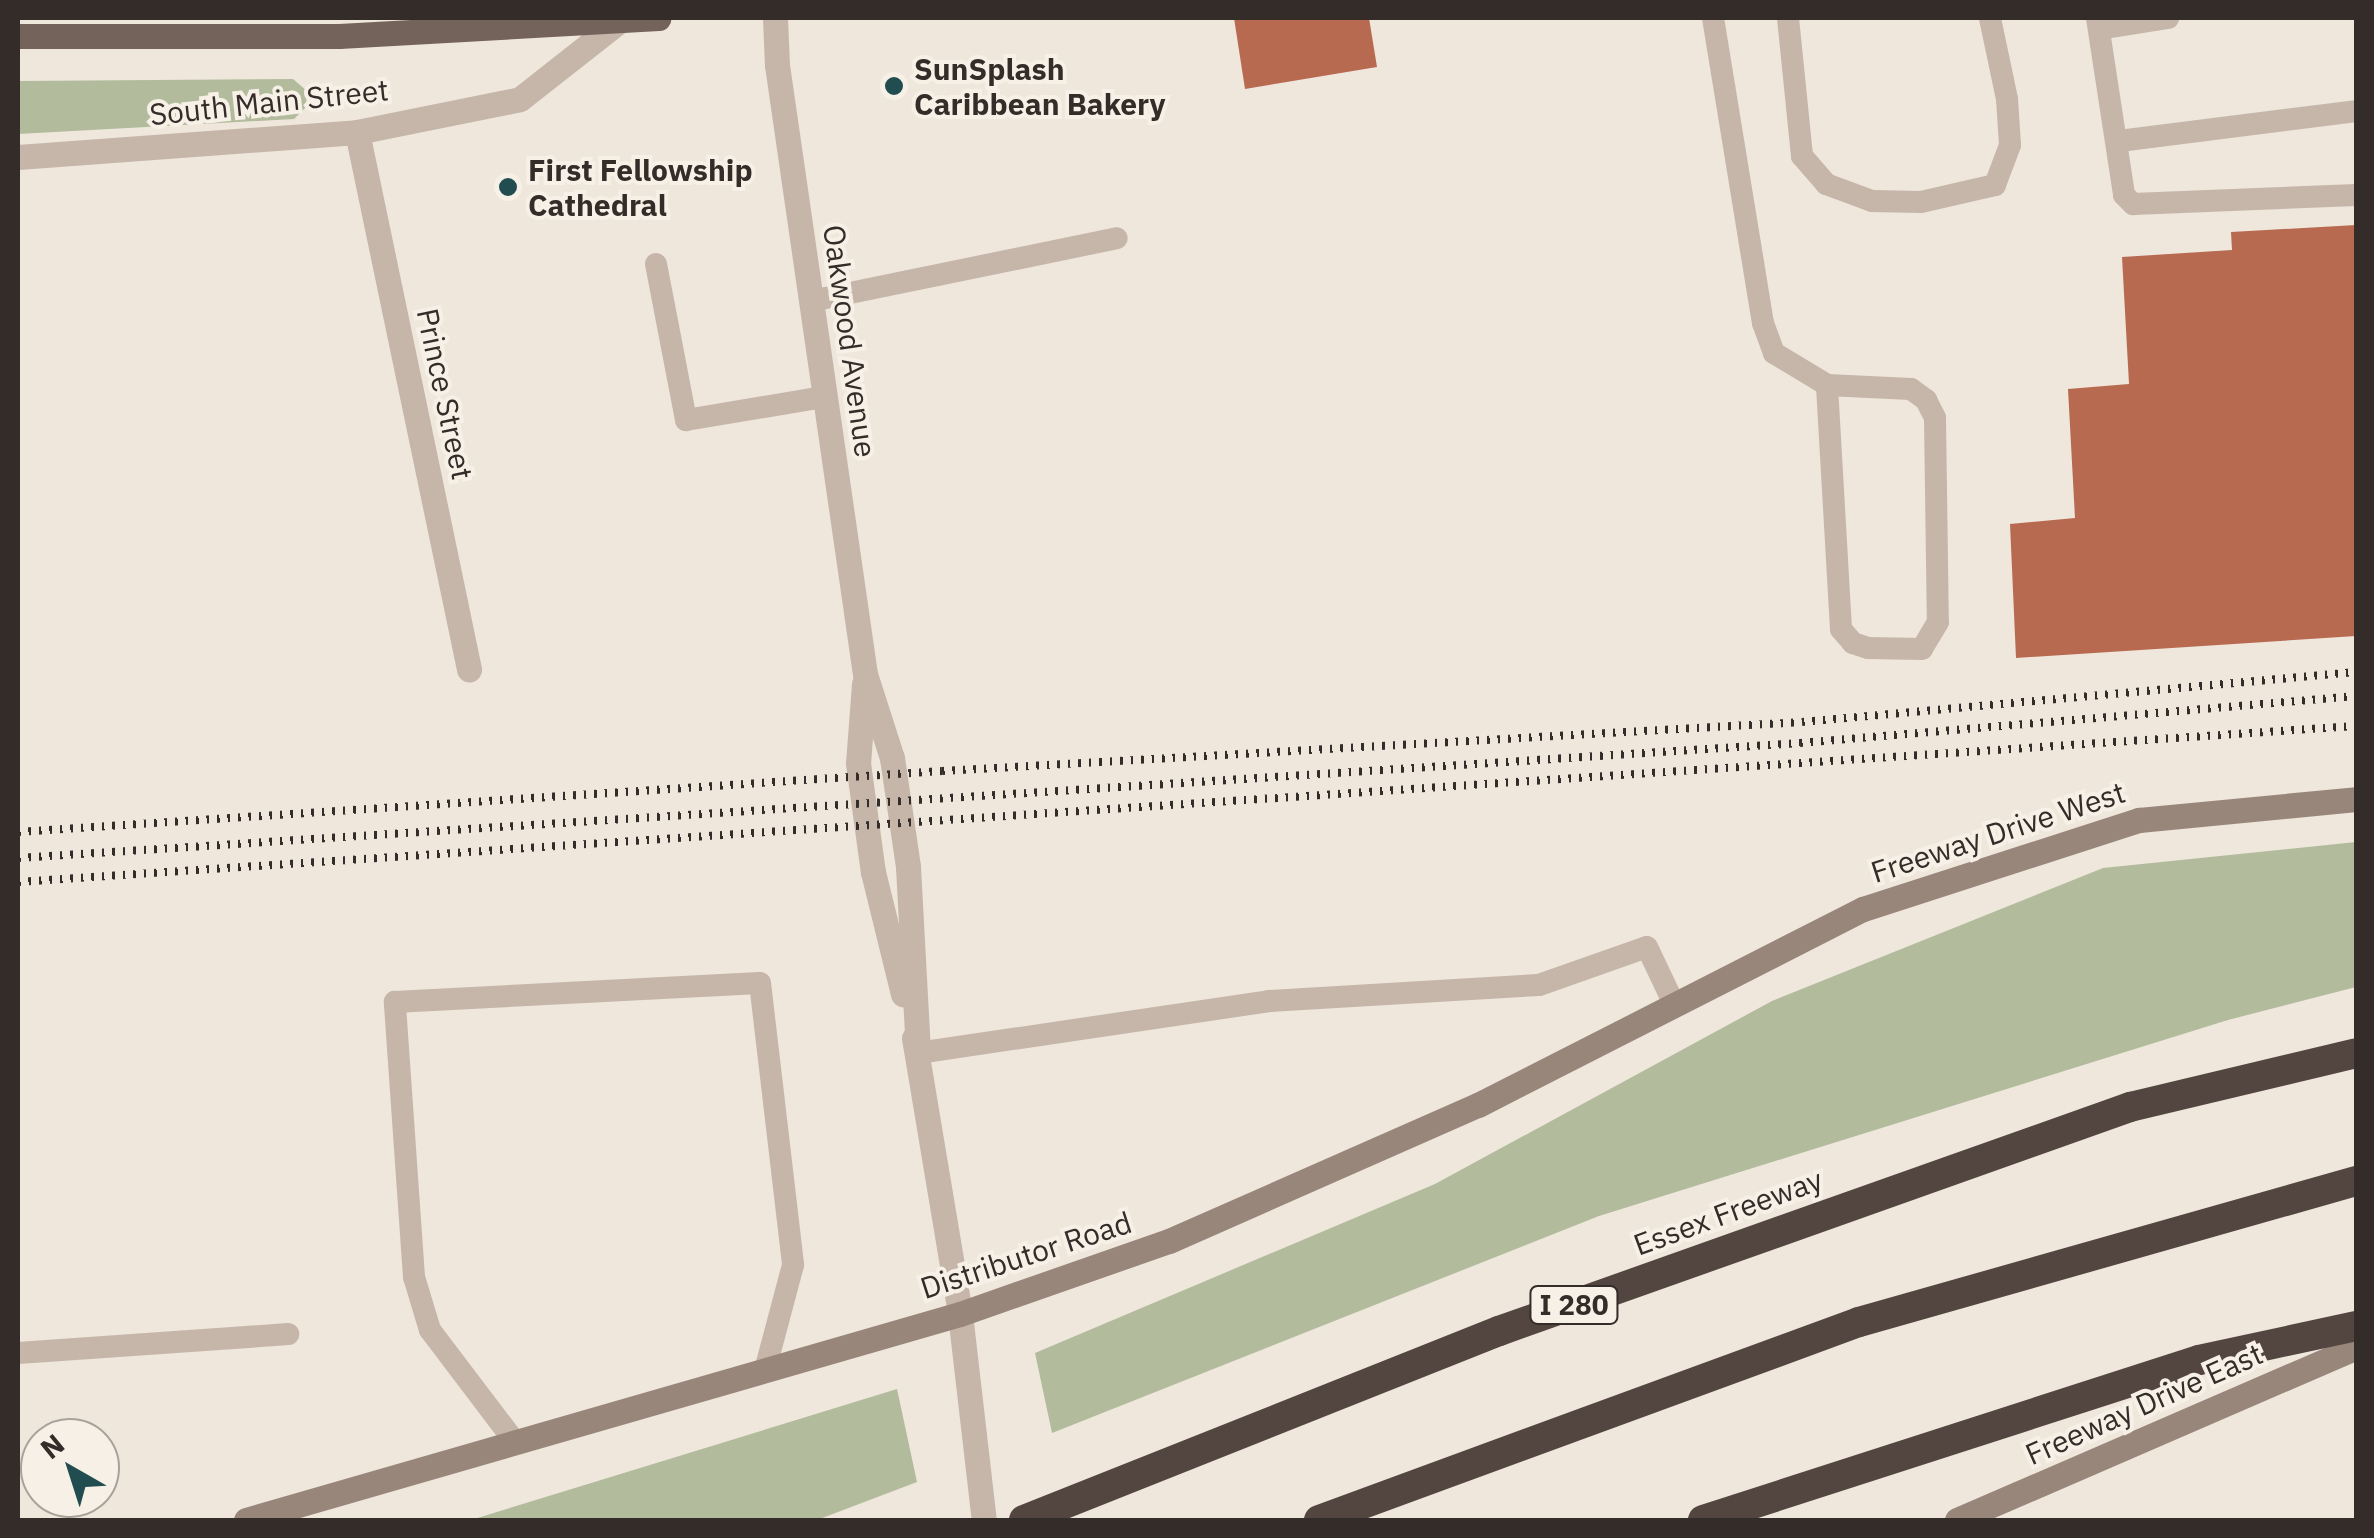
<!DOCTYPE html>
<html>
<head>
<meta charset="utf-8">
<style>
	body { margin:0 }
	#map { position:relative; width:2374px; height:1538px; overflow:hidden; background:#efe6dc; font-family:"IBM Plex Sans",sans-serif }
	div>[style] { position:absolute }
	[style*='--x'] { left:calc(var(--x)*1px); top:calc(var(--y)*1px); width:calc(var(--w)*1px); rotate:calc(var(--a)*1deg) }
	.green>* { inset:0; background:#b2bc9d }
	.building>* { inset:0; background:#b86a51 }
	.service>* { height:22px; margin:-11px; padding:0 11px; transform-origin:11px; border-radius:11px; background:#c5b6a9 }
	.minor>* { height:25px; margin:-12.5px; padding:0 12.5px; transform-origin:12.5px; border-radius:12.5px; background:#c5b6a9 }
	.secondary>* { height:25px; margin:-12.5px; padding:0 12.5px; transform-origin:12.5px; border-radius:12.5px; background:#99867b }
	.primary>* { height:25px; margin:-12.5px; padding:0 12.5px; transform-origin:12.5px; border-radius:12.5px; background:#74635b }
	.motorway>* { height:30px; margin:-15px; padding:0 15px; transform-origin:15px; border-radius:15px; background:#534640 }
	.rail>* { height:8px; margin-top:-4px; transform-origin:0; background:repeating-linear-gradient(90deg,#332c28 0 2.5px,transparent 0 10.5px) }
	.dots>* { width:28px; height:28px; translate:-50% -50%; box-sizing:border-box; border:5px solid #f7f0e7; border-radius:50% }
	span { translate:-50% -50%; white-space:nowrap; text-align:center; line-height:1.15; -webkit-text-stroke:8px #f7f0e7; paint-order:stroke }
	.shield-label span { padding:2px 8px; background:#f7f0e7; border:2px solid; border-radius:8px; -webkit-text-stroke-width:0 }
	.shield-label { font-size:28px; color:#332c28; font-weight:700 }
	.poi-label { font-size:30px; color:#332c28; font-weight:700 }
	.left { translate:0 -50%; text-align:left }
	.street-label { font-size:30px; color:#332c28 }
	.frame { position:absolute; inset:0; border:20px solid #332c28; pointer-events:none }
	.north { position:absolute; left:20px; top:1418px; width:100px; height:100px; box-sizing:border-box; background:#f7f0e7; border:2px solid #a9a29b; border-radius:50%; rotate:321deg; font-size:28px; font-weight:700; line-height:40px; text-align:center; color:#332c28 }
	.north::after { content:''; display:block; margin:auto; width:35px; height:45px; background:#224d50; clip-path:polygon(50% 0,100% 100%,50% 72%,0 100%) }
</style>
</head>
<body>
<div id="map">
	<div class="green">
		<i style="clip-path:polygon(293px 79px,307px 91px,306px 107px,294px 119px,18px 134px,18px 81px)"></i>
		<i style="clip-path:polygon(2356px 842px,2356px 987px,2228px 1020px,1599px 1216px,1052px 1433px,1035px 1353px,1435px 1184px,1772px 1001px,2103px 868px)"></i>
		<i style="clip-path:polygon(897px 1389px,917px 1482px,817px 1520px,471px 1520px)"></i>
	</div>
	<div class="building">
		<i style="clip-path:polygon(1234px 18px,1369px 18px,1377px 67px,1245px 89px)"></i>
		<i style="clip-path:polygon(2356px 225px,2356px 636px,2016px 658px,2010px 524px,2075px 518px,2068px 389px,2129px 384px,2122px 257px,2232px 250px,2231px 232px)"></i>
	</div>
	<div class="service">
		<i style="--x:1713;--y:18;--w:309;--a:80.7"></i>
		<i style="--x:1763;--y:323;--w:32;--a:70"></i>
		<i style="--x:1774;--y:353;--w:62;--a:31.1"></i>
		<i style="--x:1827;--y:385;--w:84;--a:2.7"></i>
		<i style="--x:1911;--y:389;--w:19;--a:36"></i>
		<i style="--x:1926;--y:400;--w:20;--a:63"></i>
		<i style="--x:1935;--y:418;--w:204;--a:89.2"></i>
		<i style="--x:1938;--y:622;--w:31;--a:121"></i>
		<i style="--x:1922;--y:649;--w:54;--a:-178.9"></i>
		<i style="--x:1868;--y:648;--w:16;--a:-162"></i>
		<i style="--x:1853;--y:643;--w:18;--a:-131"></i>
		<i style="--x:1841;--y:629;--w:244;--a:-93.3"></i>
		<i style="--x:1788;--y:18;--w:139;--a:84.2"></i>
		<i style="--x:1802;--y:156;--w:37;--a:49"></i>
		<i style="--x:1826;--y:184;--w:49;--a:20.3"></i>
		<i style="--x:1872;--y:201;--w:49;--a:1.2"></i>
		<i style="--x:1921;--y:202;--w:76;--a:-12.9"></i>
		<i style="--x:1995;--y:185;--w:43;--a:-69.4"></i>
		<i style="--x:2010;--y:145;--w:46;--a:-93.7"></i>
		<i style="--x:2007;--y:99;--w:83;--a:-101.9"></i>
		<i style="--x:2097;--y:18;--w:179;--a:81.3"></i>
		<i style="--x:2124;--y:195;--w:13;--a:45"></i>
		<i style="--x:2133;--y:204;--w:223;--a:-2.3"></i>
		<i style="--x:2099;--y:29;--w:70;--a:-9.1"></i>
		<i style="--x:2119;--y:141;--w:239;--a:-7.2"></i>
		<i style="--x:656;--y:264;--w:159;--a:79.1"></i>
		<i style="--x:686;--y:420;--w:140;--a:-9.5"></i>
		<i style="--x:811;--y:301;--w:312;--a:-11.6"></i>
		<i style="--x:918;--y:1053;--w:355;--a:-8.4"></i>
		<i style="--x:1269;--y:1001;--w:270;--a:-3.4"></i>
		<i style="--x:1539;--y:985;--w:114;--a:-19.4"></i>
		<i style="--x:1647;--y:947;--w:65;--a:64.6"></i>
		<i style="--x:18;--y:1353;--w:271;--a:-4"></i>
		<i style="--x:515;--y:1442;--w:141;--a:-127.2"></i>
		<i style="--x:430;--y:1330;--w:55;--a:-106.8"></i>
		<i style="--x:414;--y:1277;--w:276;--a:-94"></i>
		<i style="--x:395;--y:1002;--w:365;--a:-3"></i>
		<i style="--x:760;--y:983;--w:284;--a:83.3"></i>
		<i style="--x:793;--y:1265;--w:109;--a:104.9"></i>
	</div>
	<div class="minor">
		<i style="--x:775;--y:18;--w:47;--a:87.6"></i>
		<i style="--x:777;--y:65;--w:615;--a:81.78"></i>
		<i style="--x:865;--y:674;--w:88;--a:72.2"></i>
		<i style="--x:892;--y:758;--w:110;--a:81.6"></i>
		<i style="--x:908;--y:867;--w:186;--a:86.9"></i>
		<i style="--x:357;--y:132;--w:549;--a:78.22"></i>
		<i style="--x:18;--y:157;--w:340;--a:-4.2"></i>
		<i style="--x:357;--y:132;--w:166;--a:-11.4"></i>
		<i style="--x:520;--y:99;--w:126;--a:-38.2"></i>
		<i style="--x:864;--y:684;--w:79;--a:94.3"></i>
		<i style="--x:858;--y:763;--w:110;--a:82.2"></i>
		<i style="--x:873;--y:872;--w:126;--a:76.2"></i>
		<i style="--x:914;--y:1038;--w:280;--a:80.5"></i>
		<i style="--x:960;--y:1314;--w:207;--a:83.4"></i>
	</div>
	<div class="secondary">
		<i style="--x:246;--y:1520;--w:743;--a:-16.09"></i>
		<i style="--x:960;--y:1314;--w:221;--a:-19.3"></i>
		<i style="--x:1169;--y:1241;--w:338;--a:-23.8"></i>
		<i style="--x:1478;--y:1105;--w:432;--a:-27"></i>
		<i style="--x:1863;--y:909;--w:290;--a:-17.9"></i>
		<i style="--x:2139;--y:820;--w:218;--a:-5.5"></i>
		<i style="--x:1957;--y:1520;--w:435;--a:-23.4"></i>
	</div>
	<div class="primary">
		<i style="--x:18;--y:36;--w:321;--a:0"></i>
		<i style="--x:339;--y:36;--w:320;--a:-3.2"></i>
	</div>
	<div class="motorway">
		<i style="--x:1024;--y:1520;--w:511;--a:-21.7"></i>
		<i style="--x:1499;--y:1331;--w:670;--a:-19.54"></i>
		<i style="--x:2130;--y:1107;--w:232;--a:-13.4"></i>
		<i style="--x:1319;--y:1520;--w:575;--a:-20.14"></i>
		<i style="--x:1859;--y:1322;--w:517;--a:-15.84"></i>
		<i style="--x:1703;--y:1520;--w:521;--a:-17.88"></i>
		<i style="--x:2199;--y:1360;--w:161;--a:-12.2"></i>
	</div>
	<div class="rail">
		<i style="--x:18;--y:832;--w:926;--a:-3.78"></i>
		<i style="--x:942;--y:771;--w:861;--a:-3.26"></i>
		<i style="--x:1802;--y:722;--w:556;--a:-5.16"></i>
		<i style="--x:18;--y:858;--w:1786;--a:-3.69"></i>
		<i style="--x:1800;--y:743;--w:558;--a:-4.83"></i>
		<i style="--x:18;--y:882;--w:2343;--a:-3.82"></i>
	</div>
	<div class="dots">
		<i style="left:894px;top:86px;background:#224d50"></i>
		<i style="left:508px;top:187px;background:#224d50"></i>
	</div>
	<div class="shield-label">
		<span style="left:1574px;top:1305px">I 280</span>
	</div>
	<div class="poi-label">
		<span class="left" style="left:914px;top:86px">SunSplash<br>Caribbean Bakery</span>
		<span class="left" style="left:528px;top:187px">First Fellowship<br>Cathedral</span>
	</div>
	<div class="street-label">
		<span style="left:269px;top:102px;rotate:-6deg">South Main Street</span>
		<span style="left:850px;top:341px;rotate:82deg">Oakwood Avenue</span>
		<span style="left:445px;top:394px;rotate:78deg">Prince Street</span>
		<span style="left:1998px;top:832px;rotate:-18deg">Freeway Drive West</span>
		<span style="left:1728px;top:1212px;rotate:-20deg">Essex Freeway</span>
		<span style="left:1026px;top:1255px;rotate:-18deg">Distributor Road</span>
		<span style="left:2144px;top:1404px;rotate:-24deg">Freeway Drive East</span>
	</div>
	<div class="frame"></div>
	<div class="north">N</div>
</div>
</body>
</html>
